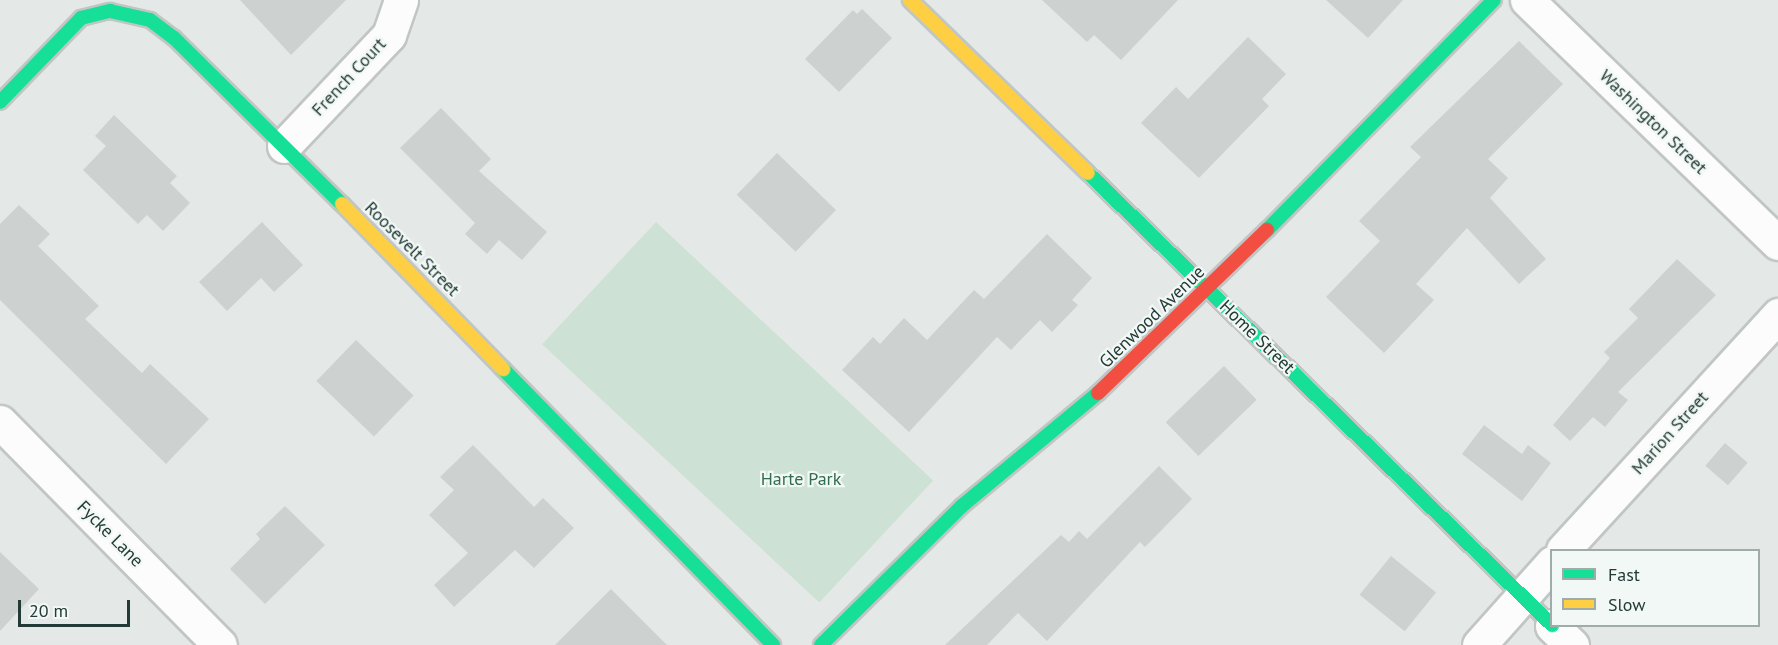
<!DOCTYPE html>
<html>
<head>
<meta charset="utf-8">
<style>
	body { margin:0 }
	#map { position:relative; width:1778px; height:645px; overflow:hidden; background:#e4e9e7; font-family:"PT Sans",sans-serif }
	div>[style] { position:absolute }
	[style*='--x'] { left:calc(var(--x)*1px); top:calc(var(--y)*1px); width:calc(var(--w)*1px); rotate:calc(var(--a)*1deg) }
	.green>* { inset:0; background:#cee1d5; transform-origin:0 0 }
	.building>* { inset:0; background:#cdd1d0; transform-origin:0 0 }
	.roads { filter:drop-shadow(2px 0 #c1c6c4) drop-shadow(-2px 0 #c1c6c4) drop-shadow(0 2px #c1c6c4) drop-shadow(0 -2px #c1c6c4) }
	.street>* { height:33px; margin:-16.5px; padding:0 16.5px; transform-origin:16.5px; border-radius:16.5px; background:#fbfcfb }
	.fast>* { height:14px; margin:-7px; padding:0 7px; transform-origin:7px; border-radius:7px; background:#16e098 }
	.slow>* { height:14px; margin:-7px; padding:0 7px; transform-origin:7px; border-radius:7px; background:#ffcf43 }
	.jam>* { height:14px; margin:-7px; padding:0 7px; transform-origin:7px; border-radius:7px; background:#f24e42 }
	span { translate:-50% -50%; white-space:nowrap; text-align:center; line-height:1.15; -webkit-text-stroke:4.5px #f2f8f5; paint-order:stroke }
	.street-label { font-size:18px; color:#233a36 }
	.park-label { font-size:18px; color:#316e4d }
	.legend { position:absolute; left:1550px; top:549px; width:210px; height:78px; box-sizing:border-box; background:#f2f8f5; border:2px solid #9faca9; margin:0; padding:8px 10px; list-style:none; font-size:18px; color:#233a36 }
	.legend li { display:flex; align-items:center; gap:12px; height:30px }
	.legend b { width:30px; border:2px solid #9faca9 }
	.scale { position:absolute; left:18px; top:600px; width:112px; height:27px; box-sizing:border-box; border:3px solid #233a36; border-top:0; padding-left:8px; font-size:18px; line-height:21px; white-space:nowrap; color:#233a36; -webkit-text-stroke:4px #f2f8f5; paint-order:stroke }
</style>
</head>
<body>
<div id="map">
	<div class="green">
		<i style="left:656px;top:222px;width:379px;height:167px;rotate:43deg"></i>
	</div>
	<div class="building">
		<i style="clip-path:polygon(240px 0,346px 0,291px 55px)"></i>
		<i style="clip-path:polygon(1042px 0,1178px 0,1121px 60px,1094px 35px,1087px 42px)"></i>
		<i style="clip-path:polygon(1326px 0,1403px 0,1368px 38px)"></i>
		<i style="clip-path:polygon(862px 9px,892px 38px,839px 92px,805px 59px,853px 10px,857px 14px)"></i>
		<i style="clip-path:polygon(1248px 37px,1286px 74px,1262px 99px,1269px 106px,1199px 178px,1141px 123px,1176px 87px,1188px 99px)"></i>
		<i style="clip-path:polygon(1519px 41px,1563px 84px,1488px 159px,1508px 178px,1490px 198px,1546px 259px,1519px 284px,1467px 228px,1416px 284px,1434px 300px,1384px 353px,1326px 297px,1380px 241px,1359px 221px,1421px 157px,1410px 147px)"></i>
		<i style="clip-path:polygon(441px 108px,491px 159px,479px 171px,547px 232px,522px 260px,499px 240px,487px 254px,465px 234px,475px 223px,400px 148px)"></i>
		<i style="clip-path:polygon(114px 115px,177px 176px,170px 183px,190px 203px,163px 231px,147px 215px,138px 224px,83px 170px,106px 146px,95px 136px)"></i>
		<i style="left:777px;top:153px;width:82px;height:58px;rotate:44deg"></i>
		<i style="clip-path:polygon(19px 205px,50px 234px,38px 246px,99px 306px,85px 319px,142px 373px,150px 364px,209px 419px,166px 464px,0 300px,0 224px)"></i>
		<i style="clip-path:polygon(262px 222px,303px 265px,274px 292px,261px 278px,227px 311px,199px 282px)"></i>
		<i style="clip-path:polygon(1047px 234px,1092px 278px,1072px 300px,1078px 305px,1052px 332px,1040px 320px,1011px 350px,997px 337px,909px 432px,842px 370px,873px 337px,880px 344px,904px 318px,927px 340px,974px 290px,984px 299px)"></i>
		<i style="clip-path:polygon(1677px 259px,1716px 295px,1618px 392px,1628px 400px,1605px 427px,1593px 417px,1570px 441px,1553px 425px,1610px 358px,1604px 352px,1638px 318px,1629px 309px)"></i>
		<i style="left:356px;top:340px;width:80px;height:57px;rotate:44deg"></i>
		<i style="left:1224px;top:366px;width:47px;height:81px;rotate:46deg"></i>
		<i style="clip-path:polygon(1484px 425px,1522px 454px,1528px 445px,1551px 463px,1522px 501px,1462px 454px)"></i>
		<i style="left:1725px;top:443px;width:30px;height:30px;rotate:41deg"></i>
		<i style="clip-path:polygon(473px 445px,534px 507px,543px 498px,574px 528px,534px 568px,515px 550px,454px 607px,434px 585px,468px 553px,429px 515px,454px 490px,440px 477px)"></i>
		<i style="clip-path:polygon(1159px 466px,1192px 499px,1145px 547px,1140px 542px,1047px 641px,1018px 613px,987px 645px,945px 645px,1061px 535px,1069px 542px,1079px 531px,1087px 539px)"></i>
		<i style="clip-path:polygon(285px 506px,325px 545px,265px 604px,230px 569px,260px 539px,256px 534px)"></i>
		<i style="clip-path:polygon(0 552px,39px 589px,0 631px)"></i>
		<i style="left:1391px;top:556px;width:58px;height:50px;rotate:39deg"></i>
		<i style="clip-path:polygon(611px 589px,667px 645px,555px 645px)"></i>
	</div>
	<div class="roads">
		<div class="street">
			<i style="--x:1527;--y:0;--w:349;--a:44.1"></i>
			<i style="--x:284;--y:146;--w:153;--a:-46.6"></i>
			<i style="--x:389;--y:35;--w:37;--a:-71"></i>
			<i style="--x:0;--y:422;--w:313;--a:45.4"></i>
			<i style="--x:1563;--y:550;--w:319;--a:-47.5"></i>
			<i style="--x:1552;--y:626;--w:28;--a:44"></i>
			<i style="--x:1479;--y:645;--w:110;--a:-48.3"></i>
		</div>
		<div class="fast">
			<i style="--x:0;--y:102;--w:117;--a:-46"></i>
			<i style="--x:81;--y:18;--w:30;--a:-14"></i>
			<i style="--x:110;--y:11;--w:41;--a:12.7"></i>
			<i style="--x:150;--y:20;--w:30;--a:37"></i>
			<i style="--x:174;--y:38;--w:236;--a:44.7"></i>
			<i style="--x:1088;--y:173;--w:648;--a:44.25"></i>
			<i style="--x:1267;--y:230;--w:323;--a:-45.4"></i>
			<i style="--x:503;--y:369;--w:386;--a:45.6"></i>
			<i style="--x:821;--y:645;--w:198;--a:-44.6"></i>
			<i style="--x:962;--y:506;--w:177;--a:-39.7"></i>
		</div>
		<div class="slow">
			<i style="--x:910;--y:0;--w:248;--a:44.2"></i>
			<i style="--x:342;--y:204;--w:231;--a:45.7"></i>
		</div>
		<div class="jam">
			<i style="--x:1098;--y:393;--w:235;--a:-44"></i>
		</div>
	</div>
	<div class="street-label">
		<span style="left:349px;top:77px;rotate:-47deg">French Court</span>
		<span style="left:1653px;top:122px;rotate:44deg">Washington Street</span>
		<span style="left:412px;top:249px;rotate:45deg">Roosevelt Street</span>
		<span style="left:1152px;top:317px;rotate:-44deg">Glenwood Avenue</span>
		<span style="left:1257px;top:337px;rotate:44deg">Home Street</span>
		<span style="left:1670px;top:433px;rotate:-48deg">Marion Street</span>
		<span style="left:110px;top:534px;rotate:45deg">Fycke Lane</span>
	</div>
	<div class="park-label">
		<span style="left:801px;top:479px">Harte Park</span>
	</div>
	<ul class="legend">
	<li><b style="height:8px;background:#16e098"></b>Fast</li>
	<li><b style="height:8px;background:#ffcf43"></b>Slow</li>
	</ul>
	<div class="scale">20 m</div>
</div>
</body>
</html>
